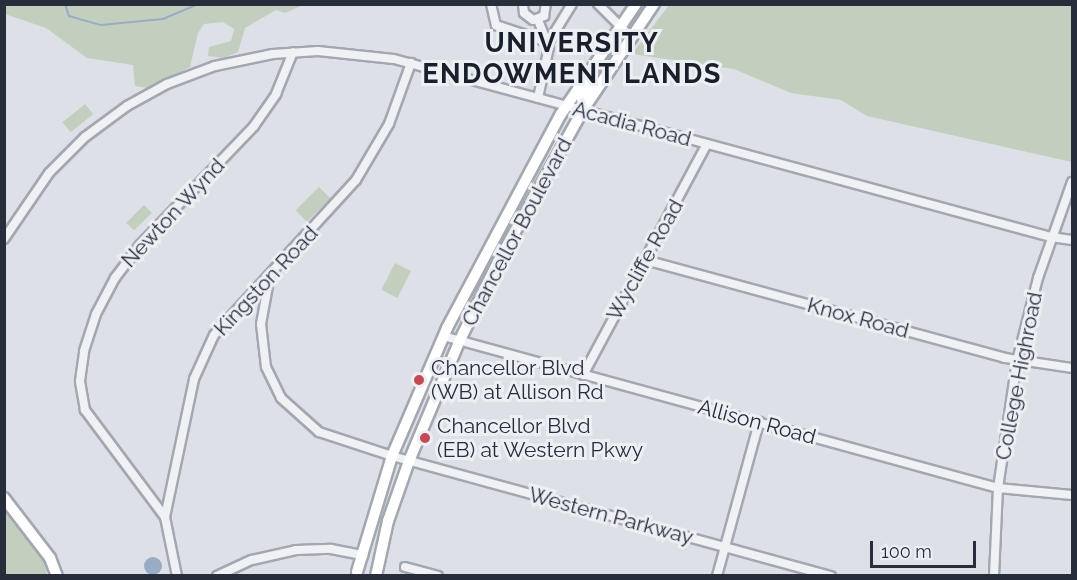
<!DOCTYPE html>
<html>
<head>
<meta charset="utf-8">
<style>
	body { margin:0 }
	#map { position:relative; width:1077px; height:580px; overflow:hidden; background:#dde0e6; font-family:Raleway,sans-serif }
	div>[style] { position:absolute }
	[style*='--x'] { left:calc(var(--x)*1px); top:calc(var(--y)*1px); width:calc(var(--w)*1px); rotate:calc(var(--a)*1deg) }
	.green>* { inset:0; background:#c2cfbf; transform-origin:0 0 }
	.water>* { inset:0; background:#9aabc4 }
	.round { border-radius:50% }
	.stream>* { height:2px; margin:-1px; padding:0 1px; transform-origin:1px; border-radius:1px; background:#9aabc4 }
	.roads { filter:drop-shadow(2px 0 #a3a7af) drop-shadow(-2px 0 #a3a7af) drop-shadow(0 2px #a3a7af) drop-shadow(0 -2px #a3a7af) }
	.street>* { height:8px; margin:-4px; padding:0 4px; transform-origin:4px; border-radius:4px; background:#eff1f5 }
	.secondary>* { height:10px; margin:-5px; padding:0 5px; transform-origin:5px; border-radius:5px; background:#fff }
	.dots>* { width:16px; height:16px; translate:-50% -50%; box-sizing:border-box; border:3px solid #eceff4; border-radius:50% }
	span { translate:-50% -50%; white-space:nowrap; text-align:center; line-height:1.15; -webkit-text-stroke:6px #eceff4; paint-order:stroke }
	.street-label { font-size:21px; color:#282d3b }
	.poi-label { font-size:21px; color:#282d3b }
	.left { translate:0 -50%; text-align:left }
	.district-label { font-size:27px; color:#1a1f2c; font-weight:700; letter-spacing:1.5px }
	.frame { position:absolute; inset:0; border:6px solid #282d3b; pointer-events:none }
	.scale { position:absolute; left:870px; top:541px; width:106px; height:27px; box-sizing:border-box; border:3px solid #282d3b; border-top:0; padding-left:8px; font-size:18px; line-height:21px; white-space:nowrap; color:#282d3b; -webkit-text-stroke:4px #eceff4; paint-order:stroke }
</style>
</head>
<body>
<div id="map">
	<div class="green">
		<i style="clip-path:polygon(5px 4px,303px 4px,303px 5px,285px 13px,276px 10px,245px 28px,238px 52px,224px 58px,208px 56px,209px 47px,231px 41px,234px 29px,223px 22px,204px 24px,198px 33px,190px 67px,149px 88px,135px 86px,133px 65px,87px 58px,46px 28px,5px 14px)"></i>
		<i style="clip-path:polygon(669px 5px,1072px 5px,1072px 162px,867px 116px,841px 100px,791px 93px,734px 69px,632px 54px)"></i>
		<i style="left:85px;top:104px;width:13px;height:29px;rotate:51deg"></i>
		<i style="left:319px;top:187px;width:16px;height:33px;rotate:45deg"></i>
		<i style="left:144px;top:205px;width:11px;height:25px;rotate:45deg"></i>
		<i style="left:395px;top:263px;width:18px;height:30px;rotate:27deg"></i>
		<i style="clip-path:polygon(4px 495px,45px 564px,47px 575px,5px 575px)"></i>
	</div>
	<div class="water">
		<i class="round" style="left:144px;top:557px;width:18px;height:18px"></i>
	</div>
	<div class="stream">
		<i style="--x:65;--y:4;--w:13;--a:72"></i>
		<i style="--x:69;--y:16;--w:33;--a:16"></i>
		<i style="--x:101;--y:25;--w:62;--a:-5.5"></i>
		<i style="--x:163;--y:19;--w:38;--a:-23"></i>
	</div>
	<div class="roads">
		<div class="street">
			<i style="--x:491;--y:4;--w:22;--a:77"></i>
			<i style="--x:496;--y:25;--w:54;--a:18.4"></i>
			<i style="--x:523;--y:4;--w:9;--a:84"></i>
			<i style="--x:524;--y:13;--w:11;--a:38"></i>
			<i style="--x:533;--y:20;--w:12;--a:-20"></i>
			<i style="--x:544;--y:16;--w:12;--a:-81"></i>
			<i style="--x:598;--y:4;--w:47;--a:45"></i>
			<i style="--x:538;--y:20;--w:29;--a:68"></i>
			<i style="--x:549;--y:47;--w:52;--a:102.2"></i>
			<i style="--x:548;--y:43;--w:46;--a:-58.4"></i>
			<i style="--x:4;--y:239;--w:80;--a:-55.7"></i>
			<i style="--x:49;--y:173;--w:51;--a:-45"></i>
			<i style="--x:85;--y:137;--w:52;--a:-36.4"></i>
			<i style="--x:127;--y:106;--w:46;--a:-28.8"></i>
			<i style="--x:167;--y:84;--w:51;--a:-20.6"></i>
			<i style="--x:215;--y:66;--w:59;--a:-11.7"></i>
			<i style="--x:273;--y:54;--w:45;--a:-3.8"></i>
			<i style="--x:318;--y:51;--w:76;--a:6"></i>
			<i style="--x:394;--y:59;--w:681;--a:15.16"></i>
			<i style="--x:1051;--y:237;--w:21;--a:8"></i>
			<i style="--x:645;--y:260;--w:373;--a:15.2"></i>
			<i style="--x:1005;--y:358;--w:68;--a:8.5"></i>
			<i style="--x:270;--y:275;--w:50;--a:100.4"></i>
			<i style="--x:261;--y:324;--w:43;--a:83.4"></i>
			<i style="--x:266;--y:367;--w:34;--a:64"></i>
			<i style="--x:281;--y:398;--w:51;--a:41.8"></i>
			<i style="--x:319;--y:432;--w:77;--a:18.2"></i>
			<i style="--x:392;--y:456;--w:455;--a:15.3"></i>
			<i style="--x:443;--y:336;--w:575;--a:15.32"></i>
			<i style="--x:998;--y:488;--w:74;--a:5.4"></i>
			<i style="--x:583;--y:375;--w:262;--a:-61.8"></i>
			<i style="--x:165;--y:517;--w:141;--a:-78.1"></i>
			<i style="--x:194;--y:379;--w:48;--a:-65.6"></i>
			<i style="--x:214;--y:335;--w:210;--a:-47.5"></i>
			<i style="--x:356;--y:180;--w:65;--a:-59.5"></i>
			<i style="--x:389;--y:124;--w:65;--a:-70.2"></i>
			<i style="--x:405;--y:567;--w:34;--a:15"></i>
			<i style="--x:177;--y:576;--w:60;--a:-101.5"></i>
			<i style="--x:165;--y:517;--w:134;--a:-126.8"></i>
			<i style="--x:85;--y:410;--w:29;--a:-100"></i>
			<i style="--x:80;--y:381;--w:30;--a:-82"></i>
			<i style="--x:84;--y:351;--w:39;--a:-72"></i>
			<i style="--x:96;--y:314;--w:41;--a:-62.2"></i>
			<i style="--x:115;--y:278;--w:41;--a:-52.9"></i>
			<i style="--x:140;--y:245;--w:165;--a:-46.2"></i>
			<i style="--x:254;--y:126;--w:39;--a:-55"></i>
			<i style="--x:276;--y:94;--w:45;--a:-68"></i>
			<i style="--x:217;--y:576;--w:38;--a:-25"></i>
			<i style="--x:252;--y:560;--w:45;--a:-12.8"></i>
			<i style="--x:296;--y:550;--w:35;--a:-2"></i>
			<i style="--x:331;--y:549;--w:33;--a:11"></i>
			<i style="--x:717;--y:576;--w:160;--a:-74.7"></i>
			<i style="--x:994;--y:576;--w:88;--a:-87.4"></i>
			<i style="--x:998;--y:488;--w:128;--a:-81.5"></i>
			<i style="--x:1017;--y:361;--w:86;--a:-75.8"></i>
			<i style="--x:1038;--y:278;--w:102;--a:-70.5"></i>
		</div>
		<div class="secondary">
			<i style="--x:583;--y:110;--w:13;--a:-94"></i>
			<i style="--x:582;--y:97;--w:25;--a:-64"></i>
			<i style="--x:4;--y:498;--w:76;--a:52.5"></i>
			<i style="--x:50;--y:558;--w:19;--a:69"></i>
			<i style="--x:357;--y:572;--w:121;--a:-73.2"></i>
			<i style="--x:392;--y:456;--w:139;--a:-66.7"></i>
			<i style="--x:447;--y:328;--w:242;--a:-62"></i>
			<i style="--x:561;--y:114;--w:133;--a:-55.7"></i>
			<i style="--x:376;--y:576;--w:56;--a:-77.7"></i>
			<i style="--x:388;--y:521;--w:64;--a:-70.7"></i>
			<i style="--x:409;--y:461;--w:129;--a:-67.2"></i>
			<i style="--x:459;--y:342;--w:89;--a:-64"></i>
			<i style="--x:498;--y:262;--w:174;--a:-60.8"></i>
			<i style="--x:583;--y:110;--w:128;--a:-56.2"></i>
		</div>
	</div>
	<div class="dots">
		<i style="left:419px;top:380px;background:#c44952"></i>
		<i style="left:425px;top:438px;background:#c44952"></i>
	</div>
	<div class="street-label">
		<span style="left:632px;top:124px;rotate:15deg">Acadia Road</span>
		<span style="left:173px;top:213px;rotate:-47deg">Newton Wynd</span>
		<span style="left:517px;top:232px;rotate:-62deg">Chancellor Boulevard</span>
		<span style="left:645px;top:260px;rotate:-61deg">Wycliffe Road</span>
		<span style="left:266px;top:281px;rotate:-47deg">Kingston Road</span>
		<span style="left:858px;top:318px;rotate:15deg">Knox Road</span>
		<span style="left:1019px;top:376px;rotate:-79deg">College Highroad</span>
		<span style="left:757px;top:422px;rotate:15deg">Allison Road</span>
		<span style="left:611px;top:516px;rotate:15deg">Western Parkway</span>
	</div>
	<div class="poi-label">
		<span class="left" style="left:431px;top:380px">Chancellor Blvd<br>(WB) at Allison Rd</span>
		<span class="left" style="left:437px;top:438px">Chancellor Blvd<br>(EB) at Western Pkwy</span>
	</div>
	<div class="district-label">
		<span style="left:572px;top:58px">UNIVERSITY<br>ENDOWMENT LANDS</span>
	</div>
	<div class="frame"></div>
	<div class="scale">100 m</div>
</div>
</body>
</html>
